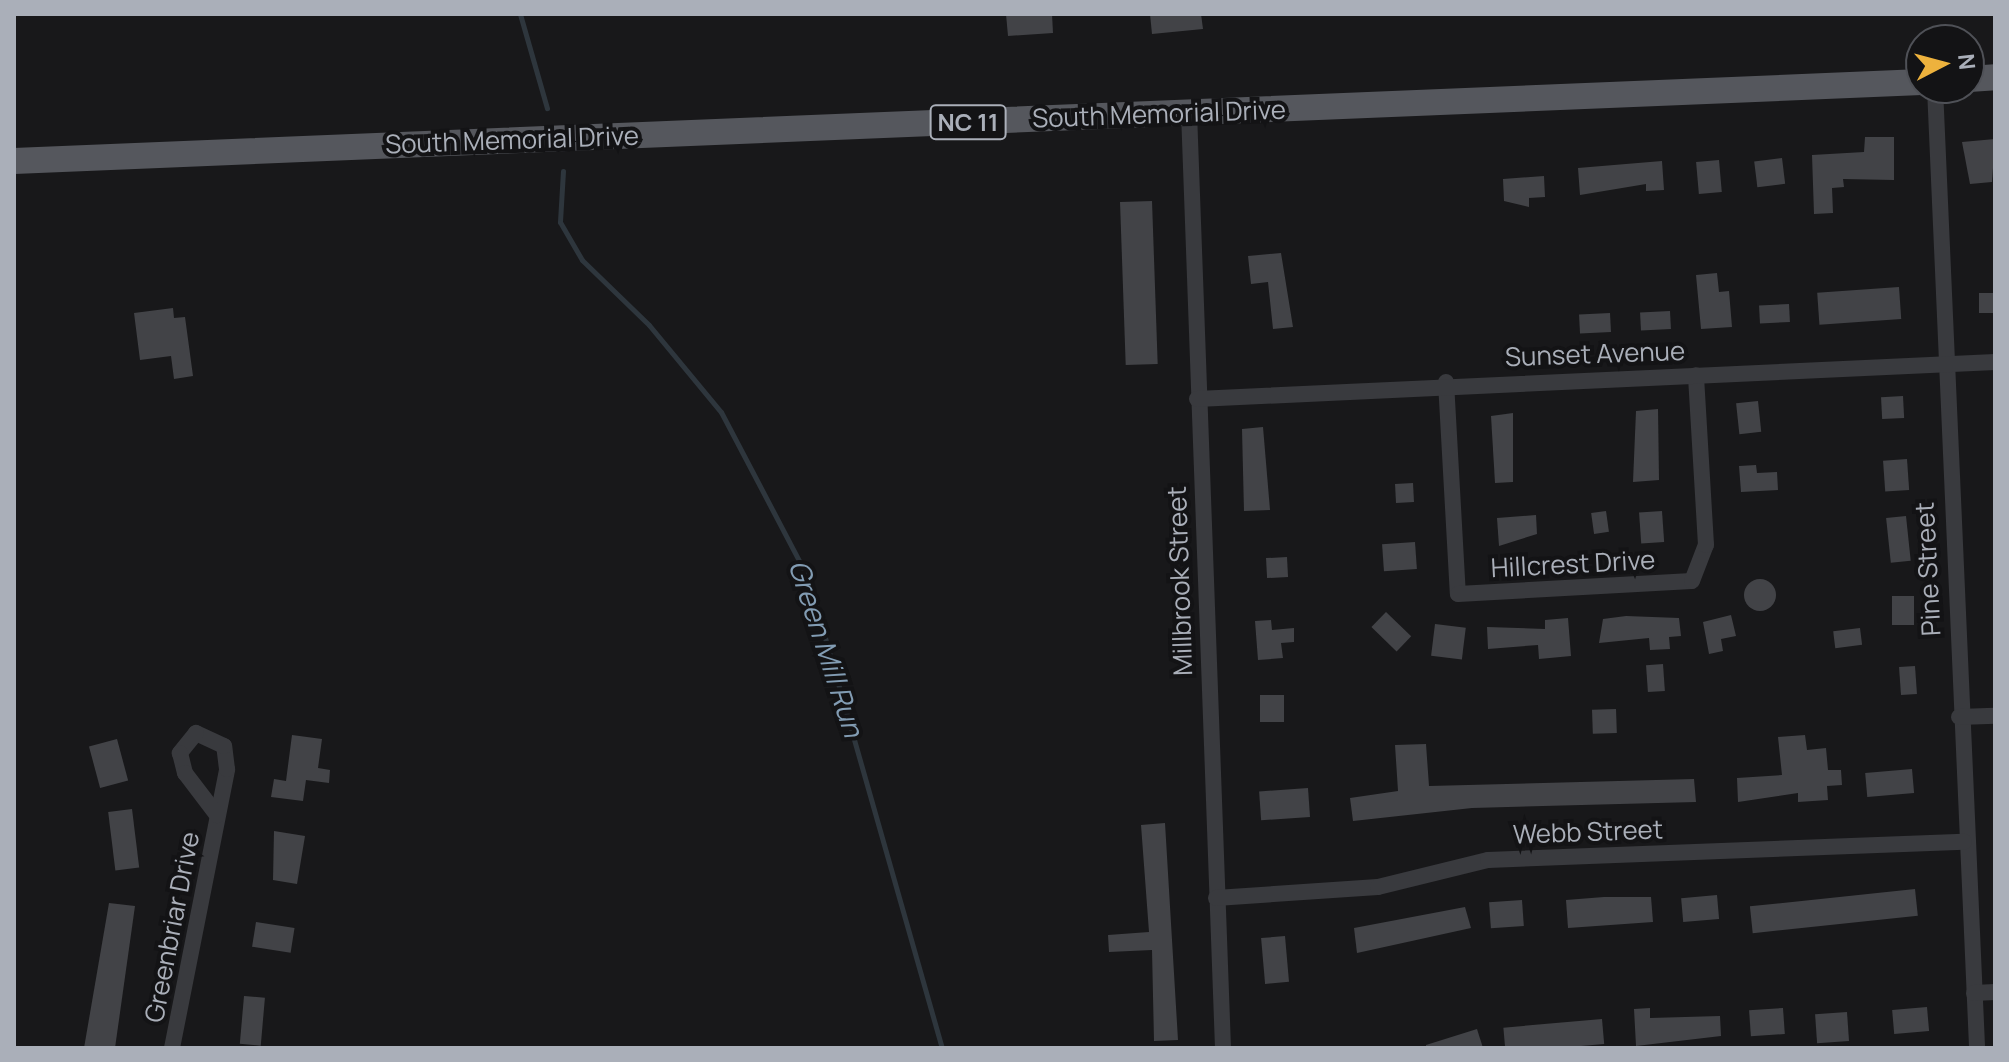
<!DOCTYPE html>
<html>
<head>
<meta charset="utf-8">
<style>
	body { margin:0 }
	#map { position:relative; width:2009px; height:1062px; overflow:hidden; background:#18181a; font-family:Manrope,sans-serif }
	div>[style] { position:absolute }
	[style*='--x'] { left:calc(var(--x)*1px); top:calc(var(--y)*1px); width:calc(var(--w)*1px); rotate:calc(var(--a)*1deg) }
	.stream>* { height:5px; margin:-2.5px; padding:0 2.5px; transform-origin:2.5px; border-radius:2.5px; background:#2e363d }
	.building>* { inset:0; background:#424347; transform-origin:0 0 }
	.round { border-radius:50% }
	.minor>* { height:16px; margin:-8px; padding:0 8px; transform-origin:8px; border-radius:8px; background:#393a3e }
	.primary>* { height:26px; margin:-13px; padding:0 13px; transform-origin:13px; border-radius:13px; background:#55575d }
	span { translate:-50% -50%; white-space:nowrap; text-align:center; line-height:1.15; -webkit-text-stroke:8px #131315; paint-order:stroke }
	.shield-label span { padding:2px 6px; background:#131315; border:2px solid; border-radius:6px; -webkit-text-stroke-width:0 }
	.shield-label { font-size:24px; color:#aaafb9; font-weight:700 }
	.street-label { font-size:26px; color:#aaafb9 }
	.water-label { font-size:28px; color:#829cb3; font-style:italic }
	.frame { position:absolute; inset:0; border:16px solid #aaafb9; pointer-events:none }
	.north { position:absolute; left:1905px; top:24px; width:80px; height:80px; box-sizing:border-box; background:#131315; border:2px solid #4f5157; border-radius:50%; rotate:84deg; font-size:22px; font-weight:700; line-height:32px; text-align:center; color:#aaafb9 }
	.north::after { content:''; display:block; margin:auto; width:28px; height:36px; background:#edb23d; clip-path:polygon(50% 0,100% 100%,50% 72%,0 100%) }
</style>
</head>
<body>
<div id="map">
	<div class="stream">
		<i style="--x:520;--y:14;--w:98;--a:74"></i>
		<i style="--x:563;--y:171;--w:51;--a:93.4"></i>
		<i style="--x:560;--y:222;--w:44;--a:59.9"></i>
		<i style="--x:582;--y:260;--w:93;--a:44.1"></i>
		<i style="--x:649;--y:325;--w:113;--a:50.4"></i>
		<i style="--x:721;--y:412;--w:187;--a:62.3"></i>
		<i style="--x:808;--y:578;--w:489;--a:74.1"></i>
	</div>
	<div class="building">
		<i style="clip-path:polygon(1006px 14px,1052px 14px,1053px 33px,1008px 36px)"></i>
		<i style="clip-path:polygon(1150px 14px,1201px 14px,1203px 29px,1152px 34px)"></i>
		<i style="clip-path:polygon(1865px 137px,1894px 137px,1894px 180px,1843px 179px,1844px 187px,1832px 188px,1833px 213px,1814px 214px,1812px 155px,1864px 152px)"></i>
		<i style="clip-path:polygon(1995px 139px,1992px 182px,1970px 184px,1962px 142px)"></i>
		<i style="left:1782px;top:158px;width:26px;height:28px;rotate:83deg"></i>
		<i style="left:1719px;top:160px;width:32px;height:23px;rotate:85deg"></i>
		<i style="clip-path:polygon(1662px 161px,1664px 190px,1646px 191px,1646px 184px,1580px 195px,1578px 168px)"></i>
		<i style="clip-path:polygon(1544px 176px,1545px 197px,1529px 198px,1529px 207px,1504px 201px,1503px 179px)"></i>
		<i style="left:1152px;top:201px;width:163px;height:32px;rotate:88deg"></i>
		<i style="clip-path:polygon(1281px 253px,1293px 327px,1273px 329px,1268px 282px,1251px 284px,1248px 256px)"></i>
		<i style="clip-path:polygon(1717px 273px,1719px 292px,1729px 291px,1732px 327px,1701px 329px,1696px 275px)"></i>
		<i style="left:1899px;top:287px;width:32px;height:82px;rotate:86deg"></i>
		<i style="left:1995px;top:293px;width:20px;height:16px;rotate:90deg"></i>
		<i style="left:1789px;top:304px;width:18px;height:30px;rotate:87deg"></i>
		<i style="clip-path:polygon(173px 308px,174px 318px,185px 317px,193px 376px,174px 379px,171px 356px,140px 360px,134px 313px)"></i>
		<i style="left:1670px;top:311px;width:18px;height:30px;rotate:87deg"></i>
		<i style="left:1610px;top:313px;width:19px;height:31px;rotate:87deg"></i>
		<i style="left:1903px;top:396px;width:22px;height:22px;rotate:87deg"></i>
		<i style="left:1758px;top:401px;width:31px;height:22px;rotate:84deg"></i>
		<i style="clip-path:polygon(1658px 409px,1659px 480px,1633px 482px,1636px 411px)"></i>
		<i style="clip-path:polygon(1513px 413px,1513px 482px,1495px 483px,1491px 416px)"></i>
		<i style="clip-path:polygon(1263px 427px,1270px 510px,1244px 511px,1242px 429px)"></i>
		<i style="left:1907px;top:459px;width:31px;height:24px;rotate:86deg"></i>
		<i style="clip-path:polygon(1756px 465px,1757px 473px,1777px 472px,1778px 490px,1741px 492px,1739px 466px)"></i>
		<i style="left:1413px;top:483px;width:19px;height:18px;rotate:87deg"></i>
		<i style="left:1606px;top:511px;width:21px;height:15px;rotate:82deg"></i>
		<i style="left:1662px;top:511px;width:31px;height:23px;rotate:86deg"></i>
		<i style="clip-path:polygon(1536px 515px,1537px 534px,1499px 546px,1497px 518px)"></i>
		<i style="left:1906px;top:516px;width:45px;height:20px;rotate:84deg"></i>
		<i style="left:1415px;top:542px;width:27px;height:33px;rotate:86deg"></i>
		<i style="left:1287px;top:557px;width:20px;height:21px;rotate:87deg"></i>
		<i class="round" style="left:1744px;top:579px;width:32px;height:32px"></i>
		<i style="left:1892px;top:596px;width:22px;height:29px"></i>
		<i style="left:1386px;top:612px;width:35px;height:21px;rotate:44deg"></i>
		<i style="clip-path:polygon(1731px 615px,1736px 636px,1721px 639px,1723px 651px,1709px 654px,1703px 622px)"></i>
		<i style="clip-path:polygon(1626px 616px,1679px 618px,1681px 636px,1669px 637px,1670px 649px,1650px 650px,1649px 638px,1599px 643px,1603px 619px)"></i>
		<i style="clip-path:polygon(1568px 618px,1571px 656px,1539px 659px,1538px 645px,1488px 649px,1487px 627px,1545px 629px,1545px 620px)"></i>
		<i style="clip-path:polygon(1271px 620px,1272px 630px,1294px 628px,1294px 642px,1281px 643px,1283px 658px,1258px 660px,1255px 621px)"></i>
		<i style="left:1435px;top:624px;width:31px;height:32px;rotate:7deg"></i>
		<i style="left:1860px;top:628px;width:17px;height:27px;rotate:83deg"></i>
		<i style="left:1663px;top:664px;width:27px;height:17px;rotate:86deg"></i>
		<i style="left:1915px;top:666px;width:28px;height:16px;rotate:86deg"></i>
		<i style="left:1284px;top:695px;width:27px;height:24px;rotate:90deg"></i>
		<i style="left:1616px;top:709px;width:24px;height:24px;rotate:88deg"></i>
		<i style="clip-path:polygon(292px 735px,322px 739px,318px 768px,330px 770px,329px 783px,306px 780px,303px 801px,271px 797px,274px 779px,286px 781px)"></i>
		<i style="clip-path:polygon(1805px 735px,1807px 750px,1826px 748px,1828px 770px,1841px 770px,1842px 785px,1827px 786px,1828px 800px,1798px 802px,1798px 793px,1738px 802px,1737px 778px,1782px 775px,1778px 737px)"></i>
		<i style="left:117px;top:739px;width:43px;height:29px;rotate:75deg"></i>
		<i style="clip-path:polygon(1426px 744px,1429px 786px,1694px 779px,1696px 802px,1472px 808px,1353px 821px,1350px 798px,1398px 791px,1395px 745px)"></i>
		<i style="left:1912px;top:769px;width:24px;height:47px;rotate:85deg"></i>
		<i style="left:1308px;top:788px;width:29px;height:49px;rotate:86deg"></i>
		<i style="left:132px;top:809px;width:59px;height:24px;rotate:83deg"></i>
		<i style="clip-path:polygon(1165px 823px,1178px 1040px,1154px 1041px,1152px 950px,1109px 952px,1108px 935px,1149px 932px,1141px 825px)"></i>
		<i style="clip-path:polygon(274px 831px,305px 836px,297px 884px,273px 880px)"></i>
		<i style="left:1915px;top:889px;width:27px;height:166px;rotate:84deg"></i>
		<i style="left:1717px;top:895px;width:24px;height:36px;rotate:85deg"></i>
		<i style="clip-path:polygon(1604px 897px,1651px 897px,1653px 922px,1568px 928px,1566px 900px)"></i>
		<i style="left:1522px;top:900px;width:26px;height:33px;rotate:86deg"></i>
		<i style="clip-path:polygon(109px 903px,135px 906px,115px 1048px,84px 1048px)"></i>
		<i style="clip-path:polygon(1465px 907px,1471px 928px,1357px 953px,1354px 928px)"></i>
		<i style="left:256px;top:922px;width:39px;height:25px;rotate:9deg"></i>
		<i style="left:1285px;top:936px;width:46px;height:24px;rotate:85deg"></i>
		<i style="left:244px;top:996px;width:21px;height:48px;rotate:5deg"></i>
		<i style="left:1927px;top:1007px;width:24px;height:35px;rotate:85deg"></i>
		<i style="clip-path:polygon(1650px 1008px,1650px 1018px,1720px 1016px,1721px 1036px,1636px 1046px,1634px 1009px)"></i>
		<i style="left:1783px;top:1008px;width:26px;height:34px;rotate:86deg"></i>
		<i style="left:1847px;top:1012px;width:29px;height:32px;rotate:86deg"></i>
		<i style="left:1602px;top:1019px;width:25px;height:99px;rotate:85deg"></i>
		<i style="clip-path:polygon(1477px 1029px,1483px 1048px,1426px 1048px,1426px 1045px)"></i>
	</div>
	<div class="minor">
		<i style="--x:1935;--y:88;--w:961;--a:87.49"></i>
		<i style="--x:1189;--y:112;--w:937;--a:87.92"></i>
		<i style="--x:1446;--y:382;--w:212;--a:86.8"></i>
		<i style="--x:1458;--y:594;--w:234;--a:-3.2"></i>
		<i style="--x:1692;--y:581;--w:39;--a:-69"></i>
		<i style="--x:1706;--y:545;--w:170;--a:-93.4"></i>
		<i style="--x:1197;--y:399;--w:799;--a:-2.65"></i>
		<i style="--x:1959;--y:717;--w:36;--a:-2"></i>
		<i style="--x:1216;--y:898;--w:162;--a:-3.9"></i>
		<i style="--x:1378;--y:887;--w:113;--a:-13.8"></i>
		<i style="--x:1488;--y:860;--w:476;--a:-2.2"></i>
		<i style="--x:1974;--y:993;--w:21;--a:-3"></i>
		<i style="--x:172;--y:1048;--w:284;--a:-78.8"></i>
		<i style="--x:227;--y:769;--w:23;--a:-97"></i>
		<i style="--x:224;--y:746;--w:31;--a:-155"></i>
		<i style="--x:196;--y:733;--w:26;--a:129"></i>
		<i style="--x:180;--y:753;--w:21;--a:76"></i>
		<i style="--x:185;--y:773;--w:53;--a:52.7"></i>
	</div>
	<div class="primary">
		<i style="--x:1969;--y:79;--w:26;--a:-4"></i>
		<i style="--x:14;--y:161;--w:1909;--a:-2.37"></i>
	</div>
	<div class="shield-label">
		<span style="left:968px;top:122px">NC 11</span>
	</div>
	<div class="street-label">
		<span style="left:1159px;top:114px;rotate:-2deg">South Memorial Drive</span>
		<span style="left:512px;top:140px;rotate:-2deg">South Memorial Drive</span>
		<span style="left:1595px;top:354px;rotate:-2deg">Sunset Avenue</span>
		<span style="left:1573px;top:564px;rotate:-3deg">Hillcrest Drive</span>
		<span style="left:1928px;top:569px;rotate:-93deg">Pine Street</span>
		<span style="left:1180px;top:581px;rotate:-92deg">Millbrook Street</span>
		<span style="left:1588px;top:832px;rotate:-2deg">Webb Street</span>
		<span style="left:172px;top:927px;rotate:-79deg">Greenbriar Drive</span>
	</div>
	<div class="water-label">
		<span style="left:827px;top:648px;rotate:72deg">Green Mill Run</span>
	</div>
	<div class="frame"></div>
	<div class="north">N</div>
</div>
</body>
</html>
